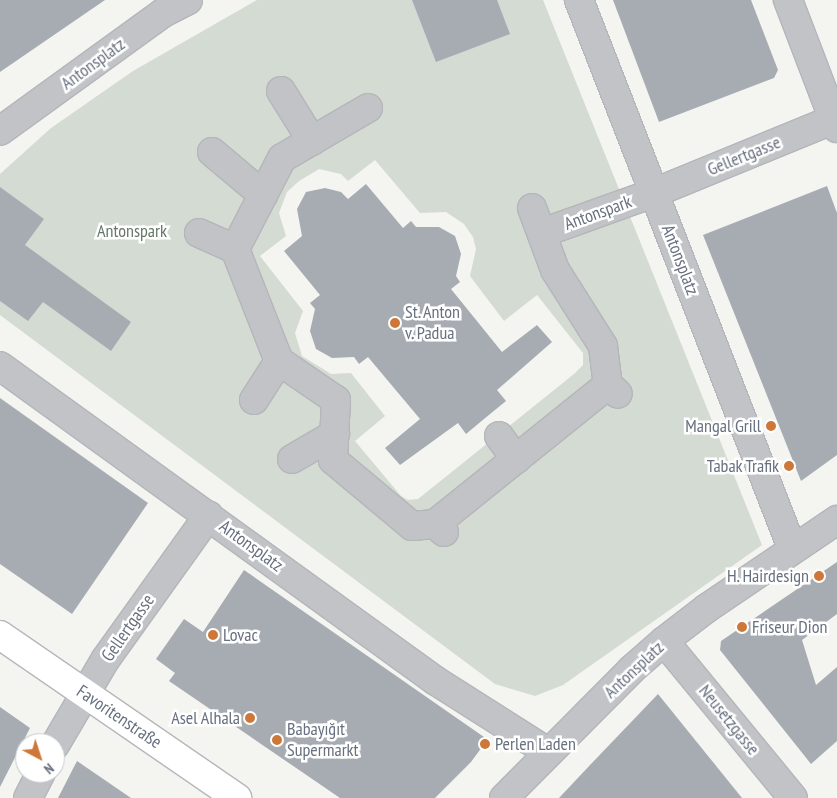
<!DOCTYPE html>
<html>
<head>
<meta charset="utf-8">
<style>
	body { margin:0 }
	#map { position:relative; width:837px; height:798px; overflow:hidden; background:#f4f4f1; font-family:"PT Sans Narrow",sans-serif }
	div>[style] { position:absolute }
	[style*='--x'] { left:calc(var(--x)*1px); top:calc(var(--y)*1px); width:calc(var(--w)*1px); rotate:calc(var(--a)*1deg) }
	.green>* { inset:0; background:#d4dbd3 }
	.building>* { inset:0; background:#a7acb3 }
	.roads { filter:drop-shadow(1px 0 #b4b6ba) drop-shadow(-1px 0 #b4b6ba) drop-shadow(0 1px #b4b6ba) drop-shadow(0 -1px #b4b6ba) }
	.minor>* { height:28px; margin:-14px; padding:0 14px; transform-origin:14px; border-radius:14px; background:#c1c3c6 }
	.major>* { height:28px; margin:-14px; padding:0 14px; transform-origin:14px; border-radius:14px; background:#fff }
	.dots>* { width:14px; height:14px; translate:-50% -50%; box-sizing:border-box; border:2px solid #fff; border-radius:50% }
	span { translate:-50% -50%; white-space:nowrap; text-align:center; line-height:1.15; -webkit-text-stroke:5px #fff; paint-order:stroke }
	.street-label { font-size:18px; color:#67707f }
	.park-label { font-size:18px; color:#657765 }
	.poi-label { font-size:18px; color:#67707f }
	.left { translate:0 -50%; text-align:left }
	.right { translate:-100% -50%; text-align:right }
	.north { position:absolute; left:15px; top:733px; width:50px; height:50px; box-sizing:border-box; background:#fff; border:1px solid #c2c6cc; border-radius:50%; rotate:140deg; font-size:14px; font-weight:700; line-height:20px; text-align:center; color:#67707f }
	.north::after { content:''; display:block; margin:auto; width:18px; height:22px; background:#cd7838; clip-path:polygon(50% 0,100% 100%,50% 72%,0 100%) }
</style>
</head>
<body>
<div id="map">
	<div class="green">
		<i style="clip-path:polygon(evenodd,257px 0,543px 0,762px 545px,563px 685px,535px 696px,495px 684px,0 315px,0 174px,51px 128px,133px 71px,257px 0,375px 160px,420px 213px,446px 212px,464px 224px,473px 237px,476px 249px,470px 276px,504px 321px,537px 295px,583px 353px,583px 365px,574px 374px,418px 499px,408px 500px,401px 496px,355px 441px,385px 416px,351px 373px,331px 374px,302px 356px,295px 333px,303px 311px,260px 256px,286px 236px,279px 213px,287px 192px,299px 181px,319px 169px,341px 174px,348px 181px,375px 160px)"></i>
	</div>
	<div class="building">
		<i style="clip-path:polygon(0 0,105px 0,0 72px)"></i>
		<i style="clip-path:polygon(412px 0,497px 0,510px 34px,436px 62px)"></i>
		<i style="clip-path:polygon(613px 0,751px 0,778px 70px,774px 78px,659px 122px)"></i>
		<i style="clip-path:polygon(366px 184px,403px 228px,411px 221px,416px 227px,439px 227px,455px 236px,461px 254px,456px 276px,460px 282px,451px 289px,502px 352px,537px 325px,552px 342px,497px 390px,506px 401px,484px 419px,466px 434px,458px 423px,400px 465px,385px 448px,420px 419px,368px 357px,359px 364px,354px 357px,332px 358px,316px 349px,310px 331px,315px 309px,310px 303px,320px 295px,284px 251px,302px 236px,297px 209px,306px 192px,325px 188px,341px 192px,348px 199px)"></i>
		<i style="clip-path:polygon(827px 186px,837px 213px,837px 455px,801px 481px,703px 235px)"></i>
		<i style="clip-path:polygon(0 187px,44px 219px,25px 245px,131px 322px,111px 351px,43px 302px,28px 321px,0 301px)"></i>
		<i style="clip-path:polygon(0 398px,148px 503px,72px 614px,0 564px)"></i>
		<i style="clip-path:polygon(837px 562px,837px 614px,802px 640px,816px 685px,837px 667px,837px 741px,811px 764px,720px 650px,721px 641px)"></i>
		<i style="clip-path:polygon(244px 570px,484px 737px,482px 747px,471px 762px,435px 798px,340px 798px,169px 681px,175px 673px,156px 659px,184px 619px,203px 632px)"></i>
		<i style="clip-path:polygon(658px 694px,742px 798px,559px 798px,591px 764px)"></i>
		<i style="clip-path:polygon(0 707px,30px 728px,0 787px)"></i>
		<i style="clip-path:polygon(77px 761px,131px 798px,58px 798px)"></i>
	</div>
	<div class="roads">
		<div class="minor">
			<i style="--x:579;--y:0;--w:588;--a:68.76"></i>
			<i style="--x:788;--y:0;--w:137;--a:69.1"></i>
			<i style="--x:281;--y:91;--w:59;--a:58.2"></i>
			<i style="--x:368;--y:108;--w:99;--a:149.8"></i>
			<i style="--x:282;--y:158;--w:102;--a:117.3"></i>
			<i style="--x:235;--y:249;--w:120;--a:68.6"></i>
			<i style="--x:279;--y:361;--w:69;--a:34.4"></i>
			<i style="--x:336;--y:400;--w:60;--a:92.9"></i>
			<i style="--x:333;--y:460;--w:103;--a:39.9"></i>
			<i style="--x:412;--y:526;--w:23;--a:-5"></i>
			<i style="--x:0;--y:131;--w:201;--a:-35.9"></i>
			<i style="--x:163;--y:13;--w:28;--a:-27"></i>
			<i style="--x:212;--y:152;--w:67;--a:40.1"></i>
			<i style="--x:532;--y:208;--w:66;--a:69.6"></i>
			<i style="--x:555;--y:270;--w:90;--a:57.7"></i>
			<i style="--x:603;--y:346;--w:39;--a:83"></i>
			<i style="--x:199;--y:233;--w:39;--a:24"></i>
			<i style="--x:542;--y:233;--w:119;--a:-19.7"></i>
			<i style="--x:654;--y:193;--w:195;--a:-22.3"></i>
			<i style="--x:0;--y:366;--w:538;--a:35.85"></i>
			<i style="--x:436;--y:681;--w:133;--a:32.4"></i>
			<i style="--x:254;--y:400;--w:46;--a:-57.3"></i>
			<i style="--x:499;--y:436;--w:29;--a:54"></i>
			<i style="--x:292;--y:459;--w:50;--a:-30.2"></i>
			<i style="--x:444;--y:532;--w:12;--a:-138"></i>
			<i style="--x:435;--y:524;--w:222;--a:-38.8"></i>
			<i style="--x:608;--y:385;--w:13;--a:42"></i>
			<i style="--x:664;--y:641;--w:203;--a:50.6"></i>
			<i style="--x:55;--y:745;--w:99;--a:-59.5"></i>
			<i style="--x:105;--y:660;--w:178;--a:-54.4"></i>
			<i style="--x:28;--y:798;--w:28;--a:-63"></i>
			<i style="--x:504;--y:798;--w:180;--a:-45.2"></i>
			<i style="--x:631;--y:670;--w:44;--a:-41.3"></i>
			<i style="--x:664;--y:641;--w:54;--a:-37.5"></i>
			<i style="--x:707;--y:608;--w:157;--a:-34.1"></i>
		</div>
		<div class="major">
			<i style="--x:0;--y:635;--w:288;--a:34.5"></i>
		</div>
	</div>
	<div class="dots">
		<i style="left:395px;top:323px;background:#cd7838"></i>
		<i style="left:771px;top:426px;background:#cd7838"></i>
		<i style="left:789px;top:466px;background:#cd7838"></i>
		<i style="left:819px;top:576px;background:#cd7838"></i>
		<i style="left:742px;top:627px;background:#cd7838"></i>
		<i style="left:213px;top:635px;background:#cd7838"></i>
		<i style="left:250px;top:718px;background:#cd7838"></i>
		<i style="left:277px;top:740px;background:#cd7838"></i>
		<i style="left:485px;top:744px;background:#cd7838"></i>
	</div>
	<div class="street-label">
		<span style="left:93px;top:64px;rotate:-36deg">Antonsplatz</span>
		<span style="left:744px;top:156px;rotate:-22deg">Gellertgasse</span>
		<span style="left:598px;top:213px;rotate:-20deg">Antonspark</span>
		<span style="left:680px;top:260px;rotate:69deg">Antonsplatz</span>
		<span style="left:251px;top:546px;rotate:36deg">Antonsplatz</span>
		<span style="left:128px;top:628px;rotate:-55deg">Gellertgasse</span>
		<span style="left:634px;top:670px;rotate:-43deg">Antonsplatz</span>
		<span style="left:119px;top:717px;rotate:34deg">Favoritenstraße</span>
		<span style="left:729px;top:720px;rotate:51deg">Neusetzgasse</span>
	</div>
	<div class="park-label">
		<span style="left:132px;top:231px">Antonspark</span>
	</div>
	<div class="poi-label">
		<span class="left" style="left:405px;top:323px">St. Anton<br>v. Padua</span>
		<span class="right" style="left:761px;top:426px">Mangal Grill</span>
		<span class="right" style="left:779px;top:466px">Tabak Trafik</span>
		<span class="right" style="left:809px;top:576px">H. Hairdesign</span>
		<span class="left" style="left:752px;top:627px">Friseur Dion</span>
		<span class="left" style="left:223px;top:635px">Lovac</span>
		<span class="right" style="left:240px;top:718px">Asel Alhala</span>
		<span class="left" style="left:287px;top:740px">Babayığıt<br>Supermarkt</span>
		<span class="left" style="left:495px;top:744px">Perlen Laden</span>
	</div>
	<div class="north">N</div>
</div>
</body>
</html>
